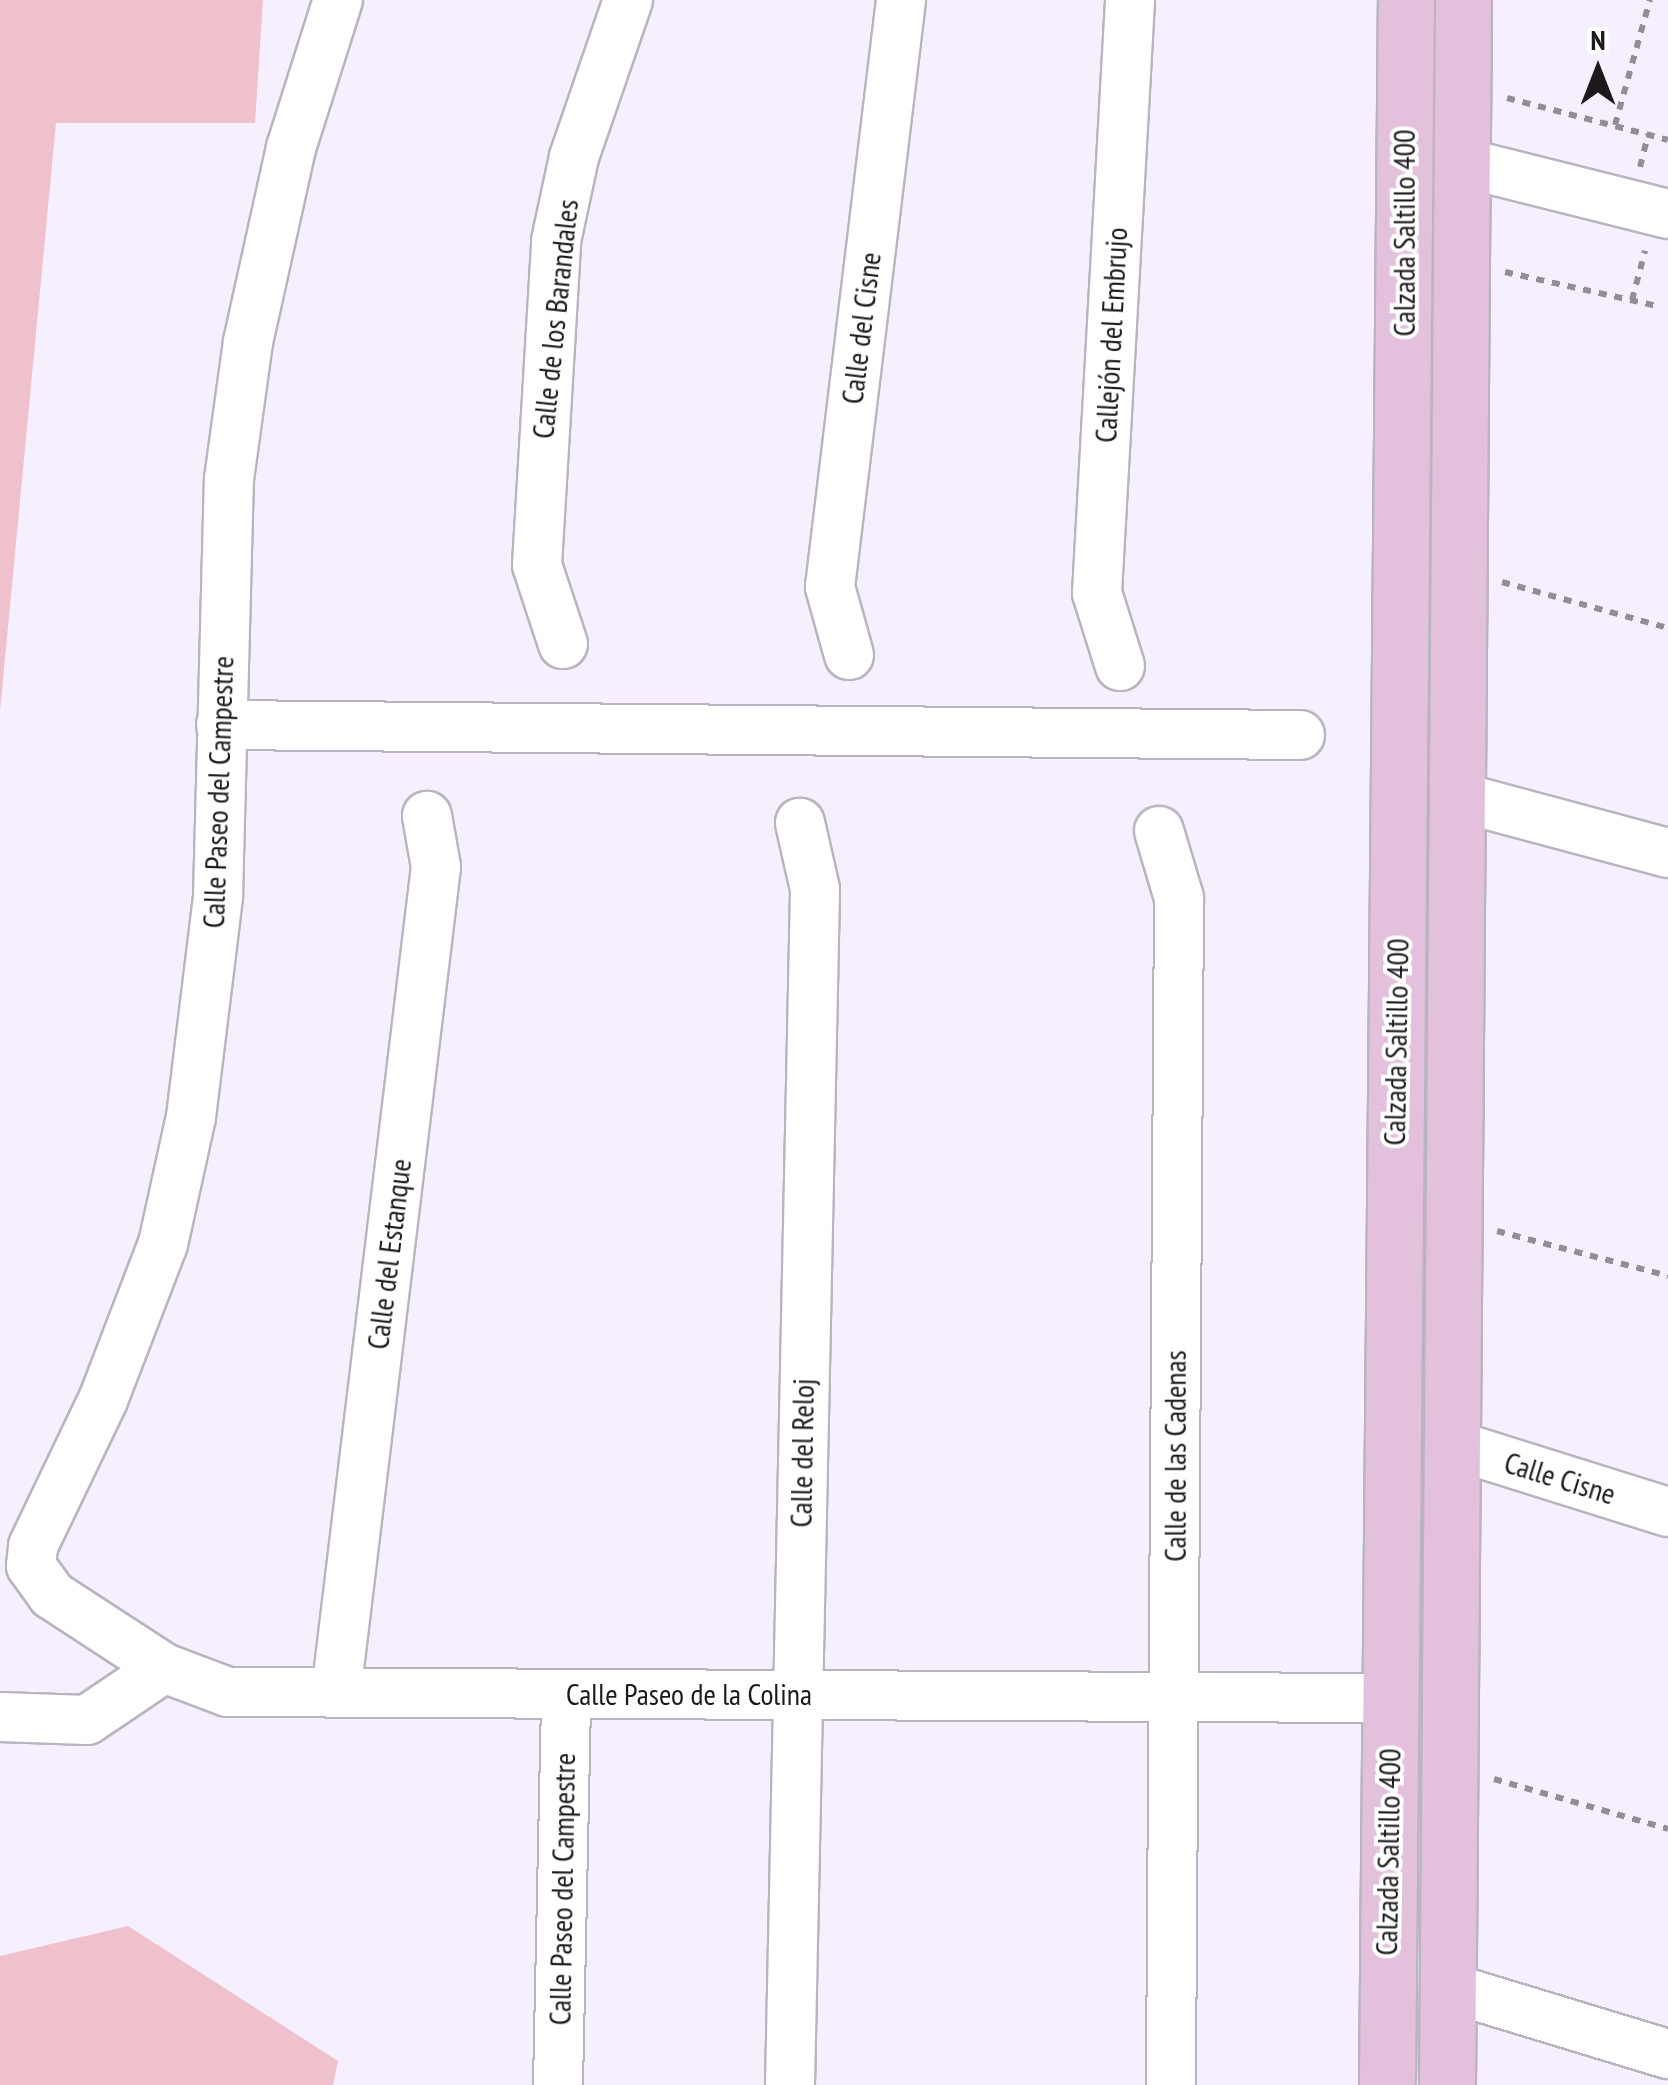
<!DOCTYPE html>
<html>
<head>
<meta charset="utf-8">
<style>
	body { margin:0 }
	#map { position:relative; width:1668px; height:2085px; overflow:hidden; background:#f6f0fe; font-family:"PT Sans Narrow",sans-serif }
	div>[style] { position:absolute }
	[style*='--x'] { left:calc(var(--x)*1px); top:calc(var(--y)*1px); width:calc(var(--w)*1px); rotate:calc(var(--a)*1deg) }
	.green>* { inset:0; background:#efc1cd }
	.path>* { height:6px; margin-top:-3px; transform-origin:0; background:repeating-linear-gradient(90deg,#928e98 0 8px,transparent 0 16px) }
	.roads { filter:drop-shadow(2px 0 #b9b4c0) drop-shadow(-2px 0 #b9b4c0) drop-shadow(0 2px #b9b4c0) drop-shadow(0 -2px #b9b4c0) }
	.minor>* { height:48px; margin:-24px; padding:0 24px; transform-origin:24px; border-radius:24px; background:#fff }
	.major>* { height:55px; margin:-27.5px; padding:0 27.5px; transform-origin:27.5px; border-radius:27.5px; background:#e3c1dd }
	span { translate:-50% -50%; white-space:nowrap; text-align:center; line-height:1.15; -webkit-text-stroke:8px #fff; paint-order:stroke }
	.street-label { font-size:30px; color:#1b191e }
	.north { position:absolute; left:1548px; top:20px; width:100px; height:100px; -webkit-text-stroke:8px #fff; paint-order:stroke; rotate:0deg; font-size:28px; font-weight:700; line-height:40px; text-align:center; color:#1b191e }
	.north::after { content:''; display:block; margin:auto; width:35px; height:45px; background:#1b191e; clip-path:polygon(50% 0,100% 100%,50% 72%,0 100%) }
</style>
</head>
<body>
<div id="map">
	<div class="green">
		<i style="clip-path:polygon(0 0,263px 0,255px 123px,56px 123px,0 711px)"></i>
		<i style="clip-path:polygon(128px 1926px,338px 2061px,333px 2085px,0 2085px,0 1956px)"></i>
	</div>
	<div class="path">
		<i style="--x:1507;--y:98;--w:166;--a:14.6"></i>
		<i style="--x:1615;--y:125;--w:130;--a:-74.4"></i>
		<i style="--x:1640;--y:167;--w:34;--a:-76"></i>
		<i style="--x:1505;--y:272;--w:156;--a:12.6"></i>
		<i style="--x:1632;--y:300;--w:51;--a:-75.1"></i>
		<i style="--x:1502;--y:582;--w:172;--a:15.5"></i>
		<i style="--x:1497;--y:1231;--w:177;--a:14.7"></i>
		<i style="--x:1494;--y:1779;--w:181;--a:16"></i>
	</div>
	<div class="roads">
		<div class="minor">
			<i style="--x:1461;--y:162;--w:213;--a:14.1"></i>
			<i style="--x:563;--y:644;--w:83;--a:-108.2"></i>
			<i style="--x:537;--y:565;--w:325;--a:-86.6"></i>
			<i style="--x:556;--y:241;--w:86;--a:-77.9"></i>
			<i style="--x:574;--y:157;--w:166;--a:-71"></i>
			<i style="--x:849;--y:655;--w:71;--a:-105.6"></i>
			<i style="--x:830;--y:587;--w:591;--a:-83.1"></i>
			<i style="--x:1120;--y:666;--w:77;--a:-107.5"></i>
			<i style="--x:1097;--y:593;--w:594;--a:-86.81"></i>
			<i style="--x:221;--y:725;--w:1079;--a:0.53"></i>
			<i style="--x:1455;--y:796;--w:220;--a:15"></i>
			<i style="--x:1159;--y:831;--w:70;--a:73.4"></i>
			<i style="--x:1179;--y:898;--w:1187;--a:90.39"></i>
			<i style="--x:1451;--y:1444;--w:227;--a:17.4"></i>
			<i style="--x:31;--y:1566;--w:20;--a:-84"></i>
			<i style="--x:33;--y:1546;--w:162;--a:-64.4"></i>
			<i style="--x:103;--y:1400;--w:167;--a:-69"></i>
			<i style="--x:163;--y:1244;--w:130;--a:-77.6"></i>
			<i style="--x:191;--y:1117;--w:223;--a:-83"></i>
			<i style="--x:218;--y:896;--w:417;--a:-88.5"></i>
			<i style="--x:229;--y:479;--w:138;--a:-82.1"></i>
			<i style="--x:248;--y:342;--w:199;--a:-77.5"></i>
			<i style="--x:291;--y:148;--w:155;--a:-72.4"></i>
			<i style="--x:31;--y:1566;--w:36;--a:54"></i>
			<i style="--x:52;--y:1595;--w:134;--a:33.1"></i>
			<i style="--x:164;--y:1668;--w:68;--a:20.6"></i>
			<i style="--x:228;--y:1692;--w:1161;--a:0.3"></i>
			<i style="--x:336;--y:1693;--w:832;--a:-83.1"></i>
			<i style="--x:436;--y:867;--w:52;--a:-100"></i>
			<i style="--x:0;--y:1717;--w:87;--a:2"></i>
			<i style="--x:87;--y:1720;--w:93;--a:-34"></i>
			<i style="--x:1447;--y:1987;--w:231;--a:16.9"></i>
			<i style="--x:558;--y:2085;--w:391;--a:-88.8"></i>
			<i style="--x:790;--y:2085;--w:1196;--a:-88.8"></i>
			<i style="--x:815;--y:889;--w:68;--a:-102.8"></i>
		</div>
		<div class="major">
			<i style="--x:1387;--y:2085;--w:2085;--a:-89.48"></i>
			<i style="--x:1447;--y:2085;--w:2085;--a:-89.56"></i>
		</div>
	</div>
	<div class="street-label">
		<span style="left:1404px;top:233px;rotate:-90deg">Calzada Saltillo 400</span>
		<span style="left:555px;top:319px;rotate:-84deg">Calle de los Barandales</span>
		<span style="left:861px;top:328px;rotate:-83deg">Calle del Cisne</span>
		<span style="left:1111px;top:335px;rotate:-87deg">Callejón del Embrujo</span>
		<span style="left:218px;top:792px;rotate:-88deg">Calle Paseo del Campestre</span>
		<span style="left:1396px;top:1042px;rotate:-89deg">Calzada Saltillo 400</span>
		<span style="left:389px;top:1254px;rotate:-83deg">Calle del Estanque</span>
		<span style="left:802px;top:1453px;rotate:-89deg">Calle del Reloj</span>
		<span style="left:1175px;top:1456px;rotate:-90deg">Calle de las Cadenas</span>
		<span style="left:1560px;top:1478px;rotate:17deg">Calle Cisne</span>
		<span style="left:689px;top:1694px">Calle Paseo de la Colina</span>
		<span style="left:1388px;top:1852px;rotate:-89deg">Calzada Saltillo 400</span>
		<span style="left:562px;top:1889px;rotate:-89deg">Calle Paseo del Campestre</span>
	</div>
	<div class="north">N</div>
</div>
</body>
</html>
